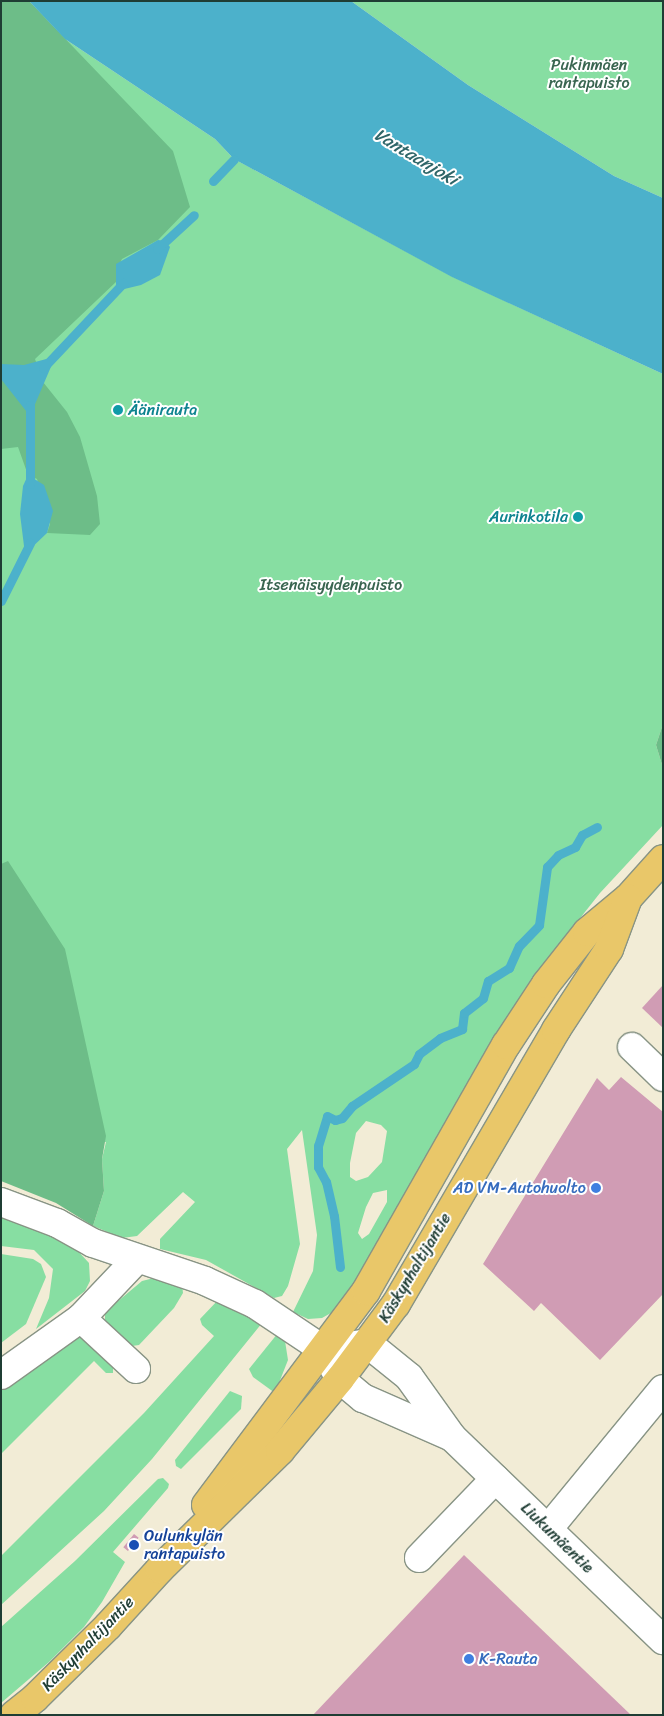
<!DOCTYPE html>
<html>
<head>
<meta charset="utf-8">
<style>
	body { margin:0 }
	#map { position:relative; width:664px; height:1716px; overflow:hidden; background:#f2ecd6; font-family:Sriracha,sans-serif }
	div>[style] { position:absolute }
	[style*='--x'] { left:calc(var(--x)*1px); top:calc(var(--y)*1px); width:calc(var(--w)*1px); rotate:calc(var(--a)*1deg) }
	.green>* { inset:0; background:#87dea2 }
	.forest>* { inset:0; background:#6dbd88 }
	.water>* { inset:0; background:#4cb1cb }
	.stream>* { height:9px; margin:-4.5px; padding:0 4.5px; transform-origin:4.5px; border-radius:4.5px; background:#4cb1cb }
	.building>* { inset:0; background:#d09cb4; transform-origin:0 0 }
	.roads { filter:drop-shadow(1px 0 #889485) drop-shadow(-1px 0 #889485) drop-shadow(0 1px #889485) drop-shadow(0 -1px #889485) }
	.minor>* { height:28px; margin:-14px; padding:0 14px; transform-origin:14px; border-radius:14px; background:#fff }
	.major>* { height:28px; margin:-14px; padding:0 14px; transform-origin:14px; border-radius:14px; background:#e9c769 }
	.dots>* { width:14px; height:14px; translate:-50% -50%; box-sizing:border-box; border:2px solid #fff; border-radius:50% }
	span { translate:-50% -50%; white-space:nowrap; text-align:center; line-height:1.15; -webkit-text-stroke:4px #fff; paint-order:stroke }
	.park-label { font-size:16px; color:#396550 }
	.culture-label { font-size:16px; color:#0d838f }
	.left { translate:0 -50%; text-align:left }
	.right { translate:-100% -50%; text-align:right }
	.shop-label { font-size:16px; color:#366cbe }
	.street-label { font-size:16px; color:#1f3d34 }
	.transit-label { font-size:16px; color:#164399 }
	.water-label { font-size:18px; color:#2f6669; font-style:italic }
	.frame { position:absolute; inset:0; border:2px solid #1f3d34; pointer-events:none }
</style>
</head>
<body>
<div id="map">
	<div class="green">
		<i style="clip-path:polygon(evenodd,1px 1px,29px 1px,65px 39px,215px 139px,234px 159px,453px 277px,663px 374px,663px 724px,656px 745px,663px 768px,663px 825px,600px 893px,558px 946px,511px 1016px,345px 1299px,338px 1309px,322px 1318px,308px 1319px,293px 1312px,313px 1271px,317px 1235px,302px 1130px,287px 1149px,300px 1244px,288px 1286px,282px 1296px,274px 1298px,206px 1260px,160px 1249px,160px 1239px,195px 1202px,183px 1192px,137px 1236px,122px 1238px,93px 1226px,104px 1191px,102px 1159px,106px 1142px,1px 1138px,1px 1px,366px 1121px,381px 1125px,387px 1131px,382px 1162px,368px 1177px,356px 1181px,350px 1177px,350px 1163px,356px 1133px,366px 1121px,1px 1px,387px 1190px,387px 1202px,369px 1234px,362px 1239px,358px 1233px,366px 1207px,373px 1193px,387px 1190px)"></i>
		<i style="clip-path:polygon(351px 1px,663px 1px,663px 198px,614px 176px,468px 85px)"></i>
		<i style="clip-path:polygon(1px 1214px,36px 1227px,76px 1249px,89px 1263px,90px 1281px,85px 1291px,36px 1329px,49px 1298px,53px 1269px,34px 1250px,1px 1246px)"></i>
		<i style="clip-path:polygon(1px 1254px,33px 1259px,41px 1264px,46px 1277px,26px 1324px,1px 1343px)"></i>
		<i style="clip-path:polygon(154px 1278px,182px 1284px,183px 1293px,174px 1308px,139px 1345px,132px 1346px,125px 1343px,105px 1320px,105px 1312px,142px 1281px)"></i>
		<i style="clip-path:polygon(219px 1299px,262px 1323px,152px 1459px,104px 1511px,1px 1605px,1px 1556px,144px 1413px,214px 1336px,202px 1325px,200px 1319px)"></i>
		<i style="clip-path:polygon(278px 1333px,285px 1341px,288px 1360px,275px 1393px,253px 1377px,249px 1369px)"></i>
		<i style="clip-path:polygon(78px 1335px,100px 1353px,113px 1368px,113px 1373px,106px 1373px,94px 1361px,1px 1454px,1px 1389px,68px 1337px)"></i>
		<i style="clip-path:polygon(230px 1391px,242px 1396px,241px 1409px,181px 1469px,176px 1466px,175px 1460px)"></i>
		<i style="clip-path:polygon(163px 1478px,169px 1484px,168px 1488px,113px 1552px,125px 1562px,102px 1602px,84px 1627px,49px 1662px,1px 1703px,1px 1627px,75px 1561px,158px 1479px)"></i>
	</div>
	<div class="forest">
		<i style="clip-path:polygon(1px 1px,29px 1px,173px 151px,190px 207px,158px 240px,122px 259px,116px 271px,117px 281px,35px 359px,43px 382px,67px 412px,80px 437px,97px 496px,100px 524px,90px 535px,47px 533px,50px 524px,37px 479px,28px 475px,18px 447px,1px 449px)"></i>
		<i style="clip-path:polygon(663px 724px,663px 768px,656px 745px)"></i>
		<i style="clip-path:polygon(8px 861px,65px 949px,106px 1136px,102px 1159px,104px 1191px,93px 1226px,56px 1203px,1px 1181px,1px 864px)"></i>
	</div>
	<div class="water">
		<i style="clip-path:polygon(29px 1px,351px 1px,468px 85px,614px 176px,663px 198px,663px 374px,452px 277px,234px 159px,215px 139px,65px 39px)"></i>
		<i style="clip-path:polygon(158px 240px,165px 241px,170px 247px,160px 275px,141px 285px,116px 291px,116px 264px)"></i>
		<i style="clip-path:polygon(50px 358px,53px 362px,30px 416px,1px 379px,1px 364px,24px 365px)"></i>
		<i style="clip-path:polygon(28px 475px,44px 485px,53px 511px,47px 533px,25px 554px,20px 514px,23px 486px)"></i>
	</div>
	<div class="stream">
		<i style="--x:213;--y:181;--w:30;--a:-46"></i>
		<i style="--x:157;--y:249;--w:50;--a:-42.6"></i>
		<i style="--x:43;--y:368;--w:117;--a:-46.7"></i>
		<i style="--x:30;--y:484;--w:79;--a:-90"></i>
		<i style="--x:1;--y:601;--w:65;--a:-63.4"></i>
		<i style="--x:340;--y:1267;--w:51;--a:-96.7"></i>
		<i style="--x:334;--y:1216;--w:35;--a:-103"></i>
		<i style="--x:326;--y:1182;--w:17;--a:-118"></i>
		<i style="--x:318;--y:1167;--w:21;--a:-90"></i>
		<i style="--x:318;--y:1146;--w:31;--a:-73"></i>
		<i style="--x:327;--y:1116;--w:9;--a:27"></i>
		<i style="--x:335;--y:1120;--w:7;--a:-16"></i>
		<i style="--x:342;--y:1118;--w:16;--a:-50"></i>
		<i style="--x:352;--y:1106;--w:75;--a:-34.1"></i>
		<i style="--x:414;--y:1064;--w:11;--a:-63"></i>
		<i style="--x:419;--y:1054;--w:26;--a:-37"></i>
		<i style="--x:440;--y:1038;--w:24;--a:-22"></i>
		<i style="--x:462;--y:1029;--w:16;--a:-83"></i>
		<i style="--x:464;--y:1013;--w:24;--a:-38"></i>
		<i style="--x:483;--y:998;--w:18;--a:-74"></i>
		<i style="--x:488;--y:981;--w:25;--a:-32"></i>
		<i style="--x:509;--y:968;--w:24;--a:-66"></i>
		<i style="--x:519;--y:946;--w:29;--a:-46"></i>
		<i style="--x:539;--y:925;--w:59;--a:-82.1"></i>
		<i style="--x:547;--y:867;--w:16;--a:-47"></i>
		<i style="--x:558;--y:855;--w:19;--a:-25"></i>
		<i style="--x:575;--y:847;--w:14;--a:-60"></i>
		<i style="--x:582;--y:835;--w:17;--a:-28"></i>
	</div>
	<div class="building">
		<i style="clip-path:polygon(663px 985px,663px 1028px,642px 1008px)"></i>
		<i style="clip-path:polygon(621px 1077px,663px 1112px,663px 1294px,600px 1360px,541px 1303px,534px 1311px,483px 1264px,597px 1078px,609px 1090px)"></i>
		<i style="left:134px;top:1534px;width:6px;height:17px;rotate:39deg"></i>
		<i style="clip-path:polygon(464px 1555px,631px 1715px,313px 1715px)"></i>
	</div>
	<div class="roads">
		<div class="minor">
			<i style="--x:632;--y:1047;--w:43;--a:44.1"></i>
			<i style="--x:1;--y:1202;--w:60;--a:20.6"></i>
			<i style="--x:57;--y:1223;--w:41;--a:29.1"></i>
			<i style="--x:93;--y:1243;--w:118;--a:18.7"></i>
			<i style="--x:205;--y:1281;--w:55;--a:24.7"></i>
			<i style="--x:255;--y:1304;--w:83;--a:33.7"></i>
			<i style="--x:324;--y:1350;--w:33;--a:61"></i>
			<i style="--x:340;--y:1379;--w:30;--a:40"></i>
			<i style="--x:363;--y:1398;--w:97;--a:23.7"></i>
			<i style="--x:81;--y:1318;--w:75;--a:42.8"></i>
			<i style="--x:324;--y:1350;--w:44;--a:-9.2"></i>
			<i style="--x:367;--y:1343;--w:54;--a:39"></i>
			<i style="--x:409;--y:1377;--w:74;--a:54.4"></i>
			<i style="--x:452;--y:1437;--w:293;--a:43.9"></i>
			<i style="--x:1;--y:1375;--w:98;--a:-35.5"></i>
			<i style="--x:81;--y:1318;--w:81;--a:-46.5"></i>
			<i style="--x:548;--y:1529;--w:181;--a:-50.6"></i>
			<i style="--x:419;--y:1558;--w:110;--a:-46.1"></i>
		</div>
		<div class="major">
			<i style="--x:206;--y:1505;--w:267;--a:-53.2"></i>
			<i style="--x:366;--y:1291;--w:283;--a:-60.4"></i>
			<i style="--x:506;--y:1045;--w:73;--a:-56.7"></i>
			<i style="--x:546;--y:984;--w:66;--a:-51.7"></i>
			<i style="--x:587;--y:932;--w:53;--a:-39.7"></i>
			<i style="--x:628;--y:898;--w:52;--a:-48.1"></i>
			<i style="--x:14;--y:1715;--w:27;--a:-39"></i>
			<i style="--x:35;--y:1698;--w:103;--a:-44.6"></i>
			<i style="--x:108;--y:1626;--w:77;--a:-47.6"></i>
			<i style="--x:160;--y:1569;--w:168;--a:-44.5"></i>
			<i style="--x:280;--y:1451;--w:94;--a:-50.2"></i>
			<i style="--x:340;--y:1379;--w:94;--a:-53.3"></i>
			<i style="--x:396;--y:1304;--w:317;--a:-59.7"></i>
			<i style="--x:556;--y:1030;--w:97;--a:-56.8"></i>
			<i style="--x:609;--y:949;--w:54;--a:-69.6"></i>
		</div>
	</div>
	<div class="dots">
		<i style="left:118px;top:410px;background:#0f9aa8"></i>
		<i style="left:578px;top:517px;background:#0f9aa8"></i>
		<i style="left:596px;top:1188px;background:#3f7fe0"></i>
		<i style="left:134px;top:1545px;background:#1a4fb4"></i>
		<i style="left:469px;top:1659px;background:#3f7fe0"></i>
	</div>
	<div class="park-label">
		<span style="left:589px;top:74px">Pukinmäen<br>rantapuisto</span>
		<span style="left:331px;top:585px">Itsenäisyydenpuisto</span>
	</div>
	<div class="culture-label">
		<span class="left" style="left:128px;top:410px">Äänirauta</span>
		<span class="right" style="left:568px;top:517px">Aurinkotila</span>
	</div>
	<div class="shop-label">
		<span class="right" style="left:586px;top:1188px">AD VM-Autohuolto</span>
		<span class="left" style="left:479px;top:1659px">K-Rauta</span>
	</div>
	<div class="street-label">
		<span style="left:415px;top:1268px;rotate:-59deg">Käskynhaltijantie</span>
		<span style="left:557px;top:1538px;rotate:44deg">Liukumäentie</span>
		<span style="left:88px;top:1644px;rotate:-46deg">Käskynhaltijantie</span>
	</div>
	<div class="transit-label">
		<span class="left" style="left:144px;top:1545px">Oulunkylän<br>rantapuisto</span>
	</div>
	<div class="water-label">
		<span style="left:416px;top:157px;rotate:31deg">Vantaanjoki</span>
	</div>
	<div class="frame"></div>
</div>
</body>
</html>
